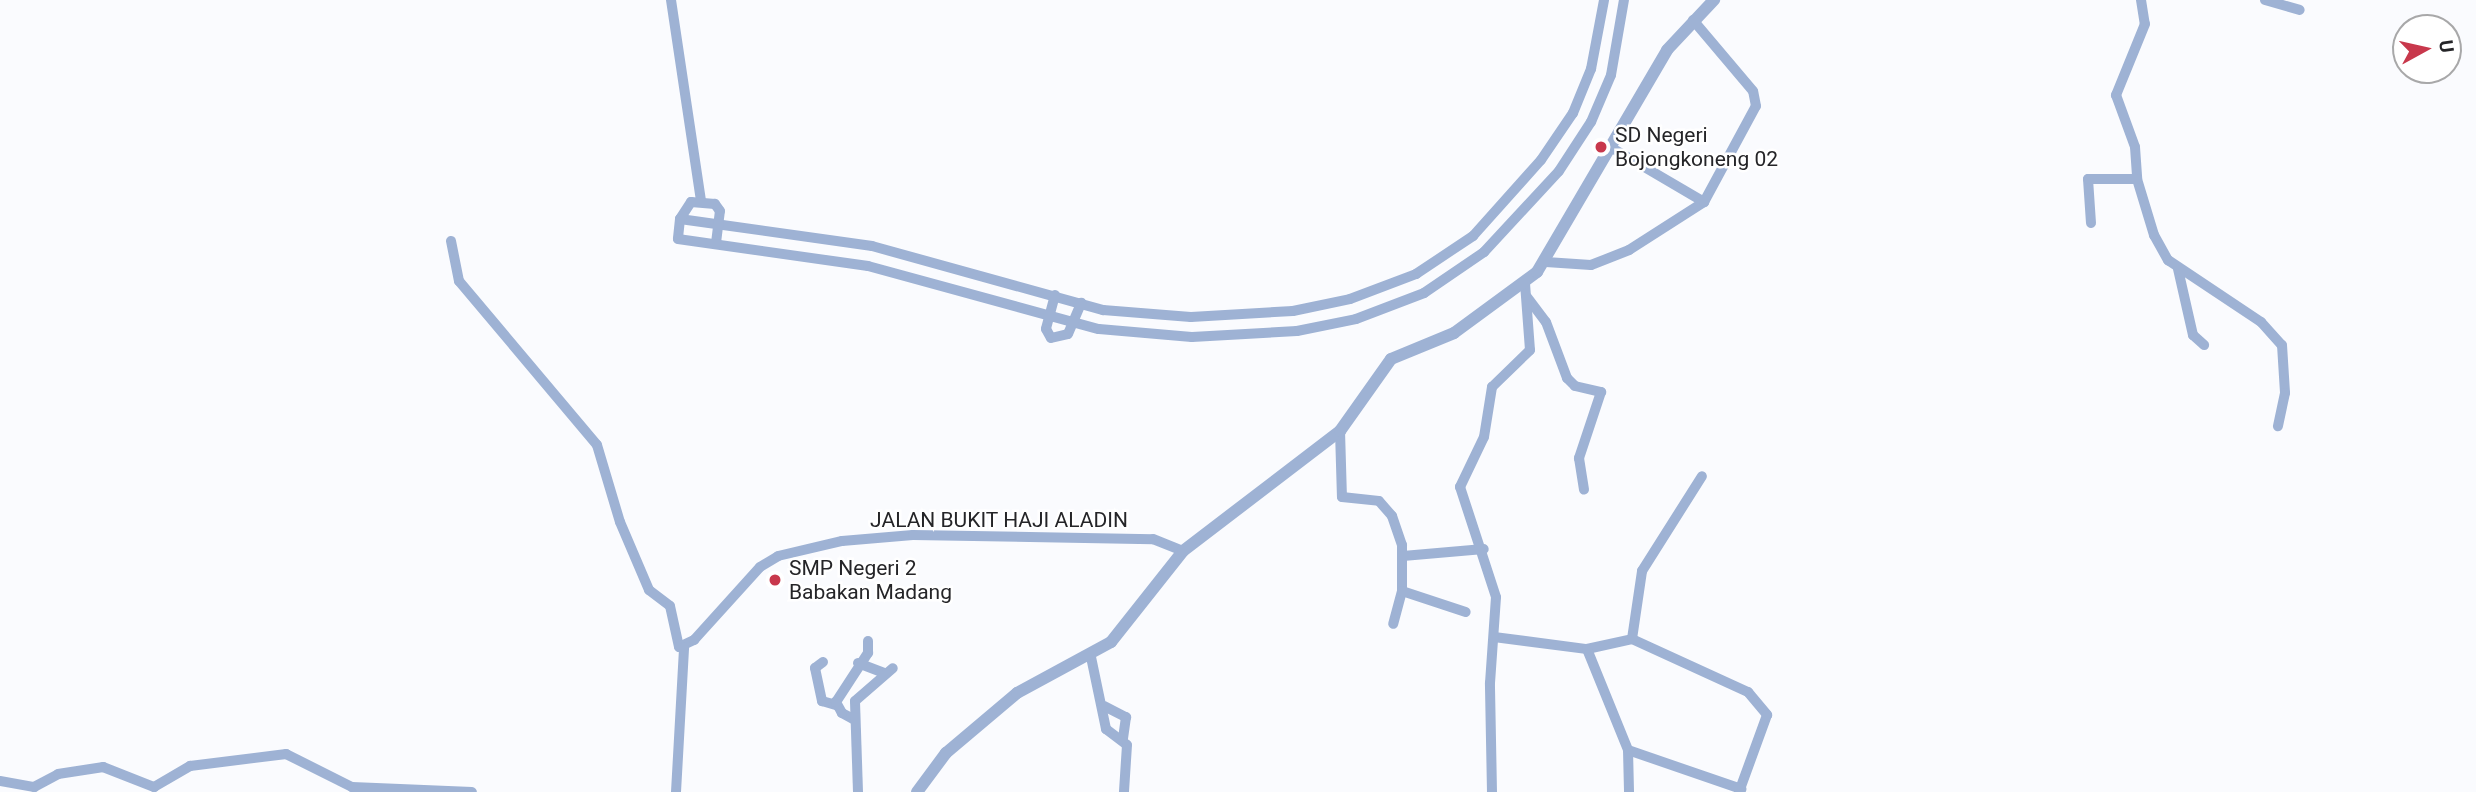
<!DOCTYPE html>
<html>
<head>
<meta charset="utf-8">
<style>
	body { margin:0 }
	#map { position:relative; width:2476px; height:792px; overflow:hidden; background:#fafbfe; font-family:Roboto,sans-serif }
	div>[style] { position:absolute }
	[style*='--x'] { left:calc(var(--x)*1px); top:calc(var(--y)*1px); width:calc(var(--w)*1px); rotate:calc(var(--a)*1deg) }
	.minor>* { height:10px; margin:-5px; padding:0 5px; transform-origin:5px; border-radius:5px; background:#9eb2d4 }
	.tertiary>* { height:12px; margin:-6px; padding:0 6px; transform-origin:6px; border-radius:6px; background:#9eb2d4 }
	.dots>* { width:19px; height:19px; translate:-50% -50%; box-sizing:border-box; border:4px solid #fff; border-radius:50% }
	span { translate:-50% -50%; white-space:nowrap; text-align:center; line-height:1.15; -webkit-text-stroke:5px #fff; paint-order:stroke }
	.poi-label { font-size:21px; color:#252528 }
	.left { translate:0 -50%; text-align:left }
	.street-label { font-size:21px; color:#252528 }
	.north { position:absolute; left:2392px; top:14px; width:70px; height:70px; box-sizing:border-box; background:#fff; border:2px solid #a8a8a9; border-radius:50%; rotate:82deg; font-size:19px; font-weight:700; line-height:28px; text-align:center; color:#252528 }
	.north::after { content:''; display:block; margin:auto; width:24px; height:32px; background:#c8384c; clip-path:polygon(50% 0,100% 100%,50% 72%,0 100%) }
</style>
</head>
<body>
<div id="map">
	<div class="minor">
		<i style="--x:671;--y:0;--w:202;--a:81.5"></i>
		<i style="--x:2141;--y:0;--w:24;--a:81"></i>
		<i style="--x:2145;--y:24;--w:77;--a:112.2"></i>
		<i style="--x:2116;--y:95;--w:55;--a:69.9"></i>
		<i style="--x:2135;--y:147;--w:32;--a:86"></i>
		<i style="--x:2137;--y:179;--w:59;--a:73.1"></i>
		<i style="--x:2154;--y:235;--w:29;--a:61"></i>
		<i style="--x:2168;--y:260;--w:112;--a:33.7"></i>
		<i style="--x:2261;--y:322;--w:31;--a:48"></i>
		<i style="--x:2282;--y:345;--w:48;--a:86.4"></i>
		<i style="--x:2285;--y:393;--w:34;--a:102"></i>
		<i style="--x:2265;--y:0;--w:36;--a:16"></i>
		<i style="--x:1612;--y:148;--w:107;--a:30.4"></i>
		<i style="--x:680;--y:219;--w:194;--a:8"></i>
		<i style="--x:872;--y:246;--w:240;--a:15.5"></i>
		<i style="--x:1103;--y:310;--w:88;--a:4.5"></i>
		<i style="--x:1191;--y:317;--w:102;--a:-3.4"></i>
		<i style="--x:1293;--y:311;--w:58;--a:-11.9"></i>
		<i style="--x:1350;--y:299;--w:71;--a:-20.7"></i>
		<i style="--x:1416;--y:274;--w:69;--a:-33.7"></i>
		<i style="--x:1473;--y:236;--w:102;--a:-48.2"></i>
		<i style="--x:1541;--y:160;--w:57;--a:-55.8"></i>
		<i style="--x:1573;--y:113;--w:48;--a:-67.8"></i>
		<i style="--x:1591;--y:69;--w:70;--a:-79.3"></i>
		<i style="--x:2091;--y:223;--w:44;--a:-93.9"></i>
		<i style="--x:2088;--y:179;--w:49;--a:0"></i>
		<i style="--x:451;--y:241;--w:41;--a:78.7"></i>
		<i style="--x:459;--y:281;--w:214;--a:49.9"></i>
		<i style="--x:597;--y:445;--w:80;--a:73.4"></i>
		<i style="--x:620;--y:522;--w:74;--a:66.9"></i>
		<i style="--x:649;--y:590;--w:26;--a:37"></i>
		<i style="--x:670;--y:606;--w:42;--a:77.6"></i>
		<i style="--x:679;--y:647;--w:17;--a:-25"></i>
		<i style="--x:694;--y:640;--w:98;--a:-47.9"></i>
		<i style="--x:760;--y:567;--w:21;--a:-31"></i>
		<i style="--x:778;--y:556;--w:66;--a:-13.2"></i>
		<i style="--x:842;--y:541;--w:71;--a:-4.8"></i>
		<i style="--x:913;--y:535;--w:240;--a:1"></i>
		<i style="--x:1153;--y:539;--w:32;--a:22"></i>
		<i style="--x:716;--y:243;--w:32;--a:-83"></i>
		<i style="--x:720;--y:211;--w:9;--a:-126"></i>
		<i style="--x:715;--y:204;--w:24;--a:-175"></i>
		<i style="--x:691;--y:202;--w:20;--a:123"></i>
		<i style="--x:680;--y:219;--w:20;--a:96"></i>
		<i style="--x:678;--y:239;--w:192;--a:8.1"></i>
		<i style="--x:868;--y:266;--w:239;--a:15.3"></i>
		<i style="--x:1099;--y:329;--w:93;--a:4.9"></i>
		<i style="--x:1192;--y:337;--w:105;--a:-3.3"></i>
		<i style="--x:1297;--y:331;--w:60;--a:-11.5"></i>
		<i style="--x:1356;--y:319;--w:73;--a:-20.9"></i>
		<i style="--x:1424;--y:293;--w:73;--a:-34.3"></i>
		<i style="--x:1484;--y:252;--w:110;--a:-47.2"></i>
		<i style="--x:1559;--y:171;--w:59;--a:-56.9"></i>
		<i style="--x:1591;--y:122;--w:51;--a:-66.9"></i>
		<i style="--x:1611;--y:75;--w:76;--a:-80.2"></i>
		<i style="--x:1546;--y:262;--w:45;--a:3.8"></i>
		<i style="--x:1591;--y:265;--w:41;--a:-21.5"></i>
		<i style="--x:1629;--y:250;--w:89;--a:-32.6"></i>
		<i style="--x:1704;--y:202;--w:109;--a:-61.6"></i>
		<i style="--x:1756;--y:106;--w:15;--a:-101"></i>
		<i style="--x:1753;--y:91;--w:93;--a:-130.2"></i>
		<i style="--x:2178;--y:269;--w:68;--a:77.2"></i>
		<i style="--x:2193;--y:335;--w:15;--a:42"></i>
		<i style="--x:1055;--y:295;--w:35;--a:105"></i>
		<i style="--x:1046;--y:329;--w:10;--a:61"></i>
		<i style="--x:1051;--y:338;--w:17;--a:-13"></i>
		<i style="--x:1068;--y:334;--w:34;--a:-67"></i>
		<i style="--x:1527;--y:297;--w:31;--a:53"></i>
		<i style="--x:1546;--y:322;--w:60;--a:69.4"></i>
		<i style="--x:1567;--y:378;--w:11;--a:45"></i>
		<i style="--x:1575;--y:386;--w:27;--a:13"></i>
		<i style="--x:1601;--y:392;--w:70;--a:108.4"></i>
		<i style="--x:1579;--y:458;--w:32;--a:81"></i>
		<i style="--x:1340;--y:431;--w:66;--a:88.3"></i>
		<i style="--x:1342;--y:497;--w:37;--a:6"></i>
		<i style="--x:1379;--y:501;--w:20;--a:49"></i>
		<i style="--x:1392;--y:516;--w:31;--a:71"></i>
		<i style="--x:1402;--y:545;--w:46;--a:90"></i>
		<i style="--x:1402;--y:591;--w:34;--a:105"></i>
		<i style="--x:1403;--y:556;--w:81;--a:-4.9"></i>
		<i style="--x:1402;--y:591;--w:67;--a:18.2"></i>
		<i style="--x:1494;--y:637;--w:94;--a:7.4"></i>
		<i style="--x:1587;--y:649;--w:46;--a:-12.5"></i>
		<i style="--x:1632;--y:639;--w:128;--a:24.6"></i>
		<i style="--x:1748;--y:692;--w:30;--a:50"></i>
		<i style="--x:1767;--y:715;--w:82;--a:110"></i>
		<i style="--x:1632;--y:639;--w:69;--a:-81.6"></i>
		<i style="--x:1642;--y:571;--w:112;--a:-57.7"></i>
		<i style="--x:1587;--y:649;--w:109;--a:67.9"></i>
		<i style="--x:1628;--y:750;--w:120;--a:19"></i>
		<i style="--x:1091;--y:657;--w:74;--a:78.2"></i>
		<i style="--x:1106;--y:729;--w:26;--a:37"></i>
		<i style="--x:1127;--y:745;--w:47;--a:93.7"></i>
		<i style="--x:823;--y:662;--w:10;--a:143"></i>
		<i style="--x:815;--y:668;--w:34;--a:78"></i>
		<i style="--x:822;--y:701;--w:15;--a:16"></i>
		<i style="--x:858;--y:663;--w:28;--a:21"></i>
		<i style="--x:1104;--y:706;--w:25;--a:27"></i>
		<i style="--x:1126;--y:717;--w:22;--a:98"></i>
		<i style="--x:855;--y:720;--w:15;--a:-152"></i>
		<i style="--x:842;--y:713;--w:13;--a:-119"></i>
		<i style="--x:836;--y:702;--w:59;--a:-56.9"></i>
		<i style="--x:868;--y:653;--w:12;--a:-90"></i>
		<i style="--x:1628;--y:750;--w:42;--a:88.6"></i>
		<i style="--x:0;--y:781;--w:35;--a:10"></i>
		<i style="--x:34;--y:787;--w:27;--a:-28"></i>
		<i style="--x:58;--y:774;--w:46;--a:-8.8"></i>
		<i style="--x:103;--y:767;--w:55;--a:21.4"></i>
		<i style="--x:154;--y:787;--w:42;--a:-30.3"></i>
		<i style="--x:190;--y:766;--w:97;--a:-7.1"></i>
		<i style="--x:286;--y:754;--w:74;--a:26.6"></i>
		<i style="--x:352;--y:787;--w:120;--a:2.4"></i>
		<i style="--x:676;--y:792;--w:145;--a:-86.8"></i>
		<i style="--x:858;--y:792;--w:91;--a:-91.9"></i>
		<i style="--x:855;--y:701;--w:50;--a:-41"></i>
		<i style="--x:1492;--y:792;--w:109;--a:-91.1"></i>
		<i style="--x:1490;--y:683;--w:86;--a:-86"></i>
		<i style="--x:1496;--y:597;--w:116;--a:-108.1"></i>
		<i style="--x:1460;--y:487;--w:55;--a:-64.4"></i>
		<i style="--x:1484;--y:437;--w:51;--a:-80.9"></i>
		<i style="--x:1492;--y:387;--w:53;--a:-44.2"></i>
		<i style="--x:1530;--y:350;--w:66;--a:-94.3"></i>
	</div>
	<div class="tertiary">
		<i style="--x:917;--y:792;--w:49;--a:-53.4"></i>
		<i style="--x:946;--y:753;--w:93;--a:-40.2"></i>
		<i style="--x:1017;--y:693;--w:107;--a:-28.5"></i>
		<i style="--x:1111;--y:642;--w:116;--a:-51.6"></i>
		<i style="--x:1183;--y:551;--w:198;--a:-37.4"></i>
		<i style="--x:1340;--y:431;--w:88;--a:-54.7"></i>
		<i style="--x:1391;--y:359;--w:68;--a:-22.4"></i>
		<i style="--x:1454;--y:333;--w:103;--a:-36.3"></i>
		<i style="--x:1537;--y:272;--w:257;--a:-59.6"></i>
		<i style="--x:1667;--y:50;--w:69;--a:-46.8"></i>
	</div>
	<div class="dots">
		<i style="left:1601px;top:147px;background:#c8384c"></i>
		<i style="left:775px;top:580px;background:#c8384c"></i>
	</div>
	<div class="poi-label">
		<span class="left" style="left:1615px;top:147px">SD Negeri<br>Bojongkoneng 02</span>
		<span class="left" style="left:789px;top:580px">SMP Negeri 2<br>Babakan Madang</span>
	</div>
	<div class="street-label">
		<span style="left:999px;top:520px">JALAN BUKIT HAJI ALADIN</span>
	</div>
	<div class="north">U</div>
</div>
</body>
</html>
